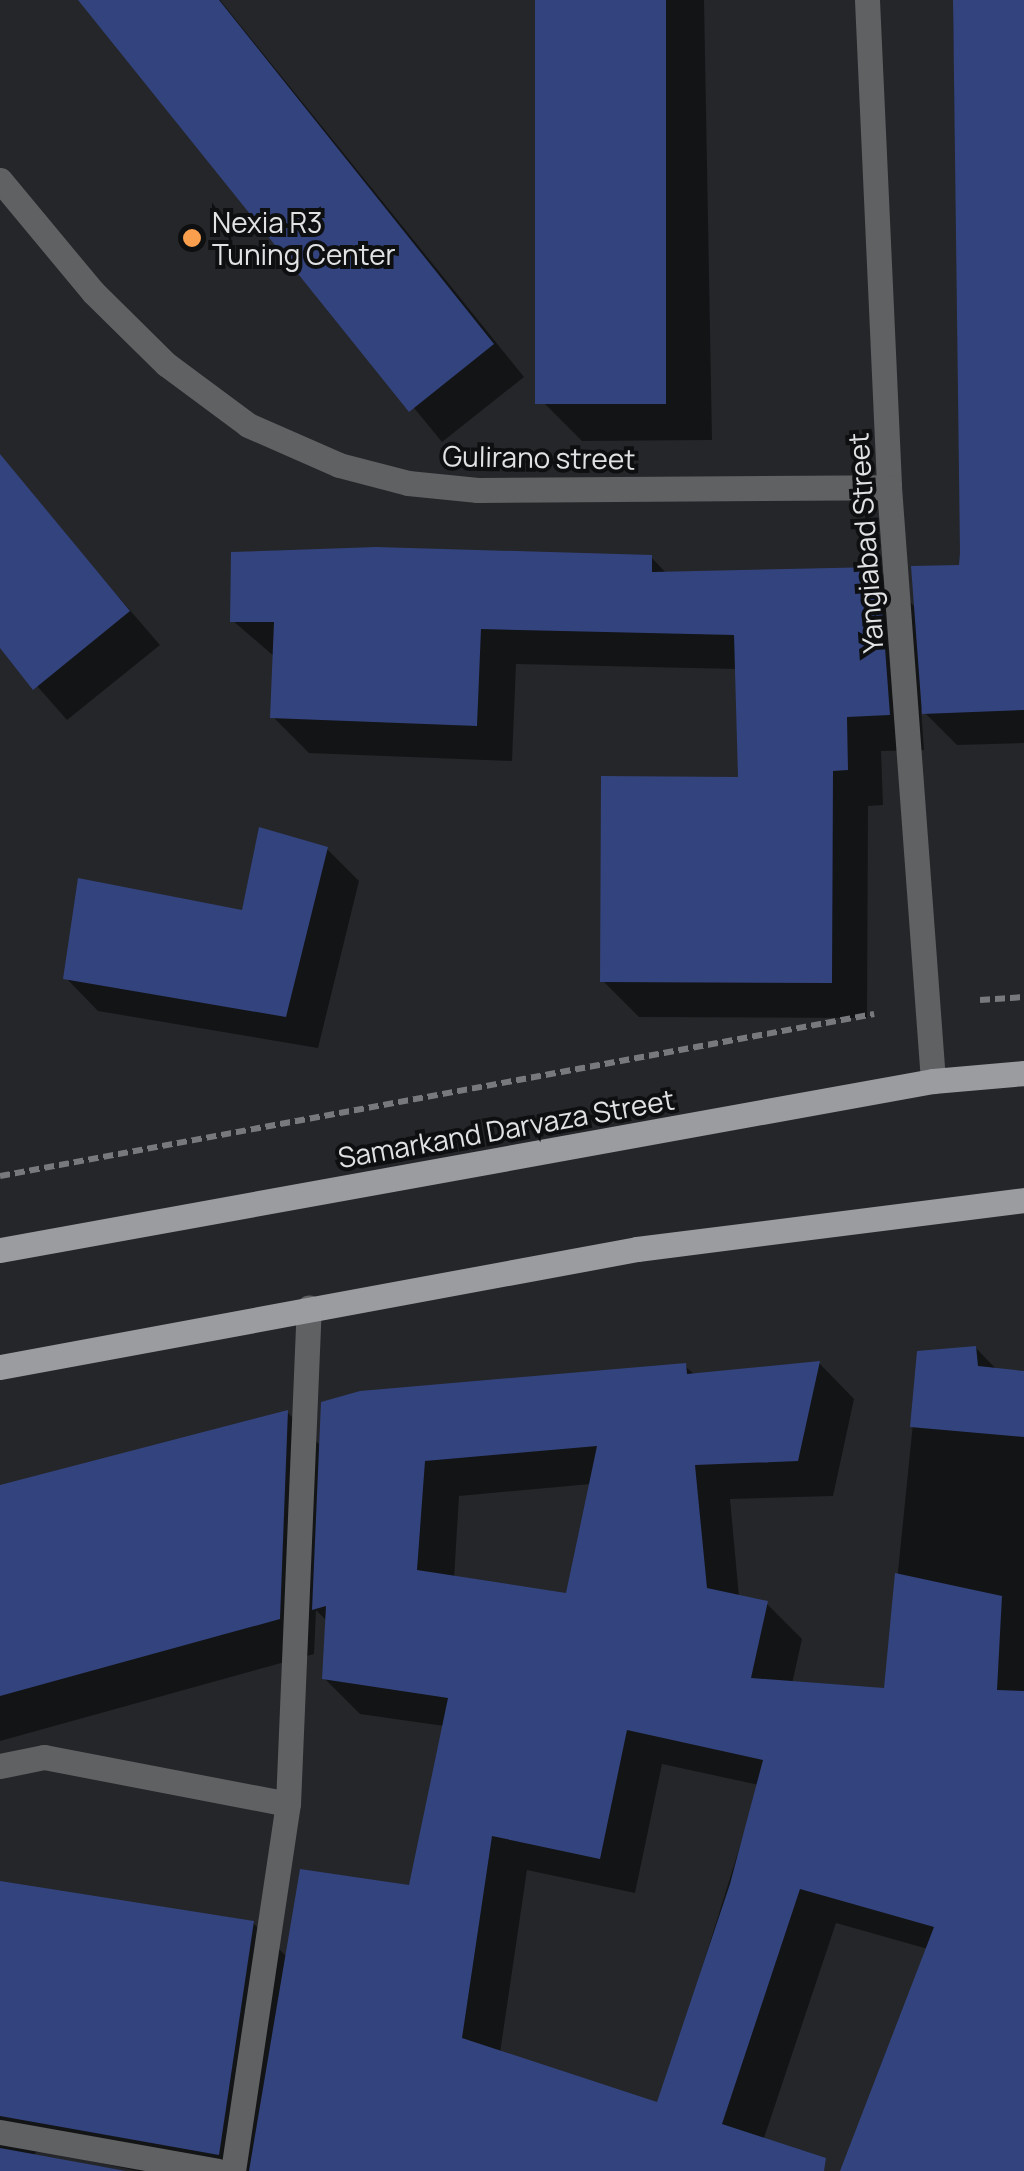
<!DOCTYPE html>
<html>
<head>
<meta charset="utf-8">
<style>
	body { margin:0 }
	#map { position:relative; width:1024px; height:2171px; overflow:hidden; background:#252629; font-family:Manrope,sans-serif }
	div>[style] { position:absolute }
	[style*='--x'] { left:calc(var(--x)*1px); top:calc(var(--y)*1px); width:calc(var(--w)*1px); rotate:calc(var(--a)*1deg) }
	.shadow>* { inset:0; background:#0007 }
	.building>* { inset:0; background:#33437d; transform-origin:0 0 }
	.path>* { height:6px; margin-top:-3px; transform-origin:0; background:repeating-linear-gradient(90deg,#78797c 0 10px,transparent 0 15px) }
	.minor>* { height:25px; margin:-12.5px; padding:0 12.5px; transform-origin:12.5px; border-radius:12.5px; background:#606163 }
	.major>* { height:25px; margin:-12.5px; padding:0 12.5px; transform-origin:12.5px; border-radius:12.5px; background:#9b9ca0 }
	.dots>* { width:28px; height:28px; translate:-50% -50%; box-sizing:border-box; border:5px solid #0e0f10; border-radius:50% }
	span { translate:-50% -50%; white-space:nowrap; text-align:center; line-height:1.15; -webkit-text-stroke:8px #0e0f10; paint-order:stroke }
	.poi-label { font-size:28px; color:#e1e2e4 }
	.left { translate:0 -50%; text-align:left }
	.street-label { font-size:28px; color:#e1e2e4 }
</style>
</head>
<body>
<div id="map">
	<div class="shadow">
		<i style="clip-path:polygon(79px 0,220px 0,524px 377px,442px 442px)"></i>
		<i style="clip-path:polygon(541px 0,704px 0,712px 440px,582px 441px,544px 403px)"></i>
		<i style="clip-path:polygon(953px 0,1024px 0,1024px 743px,957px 745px,921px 709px,924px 750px,881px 751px,883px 805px,868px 806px,867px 1018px,639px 1017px,603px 981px,741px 779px,737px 669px,516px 664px,512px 761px,309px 753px,273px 717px,275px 657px,233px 621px,651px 557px,668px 575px,878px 569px,917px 609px,961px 567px,962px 553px)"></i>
		<i style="clip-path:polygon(33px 498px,160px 645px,67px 720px,0 644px,0 525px)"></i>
		<i style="clip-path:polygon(327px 849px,359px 881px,318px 1048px,98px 1011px,66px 978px,244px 913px)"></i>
		<i style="clip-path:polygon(evenodd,976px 1348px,997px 1370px,1024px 1373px,1024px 2171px,849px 2171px,928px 1949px,836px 1923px,753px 2171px,138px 2171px,39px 2150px,32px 2156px,126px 2171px,0 2171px,0 1883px,253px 1923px,288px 1958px,411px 1888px,444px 1726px,360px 1714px,324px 1678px,328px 1622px,316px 1610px,314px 1654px,0 1741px,0 1488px,288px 1413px,322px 1447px,685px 1366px,695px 1375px,819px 1363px,854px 1399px,833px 1496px,730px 1499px,739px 1597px,766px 1603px,802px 1639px,792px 1684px,886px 1690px,920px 1354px,976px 1348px,591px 1484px,568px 1596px,454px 1579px,459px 1496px,591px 1484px,976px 1348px,662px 1764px,759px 1785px,659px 2106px,500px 2053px,527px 1870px,635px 1893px,662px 1764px)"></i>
	</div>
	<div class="building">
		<i style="clip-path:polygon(78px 0,219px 0,494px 344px,409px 412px)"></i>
		<i style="left:535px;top:0;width:131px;height:404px"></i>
		<i style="clip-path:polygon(953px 0,1024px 0,1024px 710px,922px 714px,911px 566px,959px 565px,960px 553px)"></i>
		<i style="clip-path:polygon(0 454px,130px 611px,33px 690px,0 648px)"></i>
		<i style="clip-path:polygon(376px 547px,652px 555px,652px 572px,879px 567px,890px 715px,847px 717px,848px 770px,833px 771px,832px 983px,600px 982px,601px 776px,738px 777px,734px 635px,481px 629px,477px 726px,270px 718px,274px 622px,230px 622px,231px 552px)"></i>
		<i style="clip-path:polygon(259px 827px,328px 847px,286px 1017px,63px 979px,78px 878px,242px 910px)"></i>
		<i style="clip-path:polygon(976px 1346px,978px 1366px,1024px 1371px,1024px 1437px,910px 1427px,917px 1351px)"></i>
		<i style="clip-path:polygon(evenodd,820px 1361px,798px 1461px,695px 1465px,707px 1588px,768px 1601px,751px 1678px,884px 1688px,895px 1573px,1002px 1596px,997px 1690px,1024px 1691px,1024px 2171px,840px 2171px,934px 1927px,800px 1889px,722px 2124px,826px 2158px,824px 2171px,249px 2171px,300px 1869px,409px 1885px,448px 1698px,322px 1679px,326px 1606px,312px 1610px,321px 1402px,360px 1391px,686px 1363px,687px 1374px,820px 1361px,597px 1446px,566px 1593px,417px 1570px,425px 1461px,597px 1446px,820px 1361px,627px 1730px,763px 1760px,730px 1884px,657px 2102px,462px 2038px,492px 1836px,600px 1859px,627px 1730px)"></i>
		<i style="clip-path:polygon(288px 1410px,280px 1619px,0 1696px,0 1485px)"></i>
		<i style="clip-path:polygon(0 1881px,254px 1921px,219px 2155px,0 2116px)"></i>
		<i style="clip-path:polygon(0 2148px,126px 2171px,0 2171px)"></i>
	</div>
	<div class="path">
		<i style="--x:980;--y:1000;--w:44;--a:-3.9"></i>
		<i style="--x:0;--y:1176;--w:889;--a:-10.5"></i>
	</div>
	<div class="minor">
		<i style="--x:867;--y:0;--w:487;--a:87.4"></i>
		<i style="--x:889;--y:487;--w:596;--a:85.76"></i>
		<i style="--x:0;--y:180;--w:146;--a:50.3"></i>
		<i style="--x:93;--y:292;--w:103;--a:44.6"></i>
		<i style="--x:166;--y:364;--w:102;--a:36.6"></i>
		<i style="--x:248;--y:425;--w:99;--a:23.7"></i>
		<i style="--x:339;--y:465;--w:71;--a:14.6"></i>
		<i style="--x:408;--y:483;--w:70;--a:5.7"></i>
		<i style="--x:478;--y:490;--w:411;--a:-0.4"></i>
		<i style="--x:0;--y:1766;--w:45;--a:-11.6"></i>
		<i style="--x:44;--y:1757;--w:248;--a:10.9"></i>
		<i style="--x:0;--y:2132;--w:221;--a:10.1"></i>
		<i style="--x:233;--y:2171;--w:371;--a:-81.5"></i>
		<i style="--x:288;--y:1804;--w:497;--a:-87.6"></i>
	</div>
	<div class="major">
		<i style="--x:0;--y:1250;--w:948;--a:-10.27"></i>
		<i style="--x:933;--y:1081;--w:91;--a:-5"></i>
		<i style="--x:0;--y:1367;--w:648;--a:-10.49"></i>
		<i style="--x:637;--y:1249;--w:390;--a:-7.2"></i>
	</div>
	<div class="dots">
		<i style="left:192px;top:238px;background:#fa9f4e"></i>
	</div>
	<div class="poi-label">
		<span class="left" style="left:212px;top:238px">Nexia R3<br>Tuning Center</span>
	</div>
	<div class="street-label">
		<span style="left:539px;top:457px;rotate:1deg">Gulirano street</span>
		<span style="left:865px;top:543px;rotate:-94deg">Yangiabad Street</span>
		<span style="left:506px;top:1128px;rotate:-10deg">Samarkand Darvaza Street</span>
	</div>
</div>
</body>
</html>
